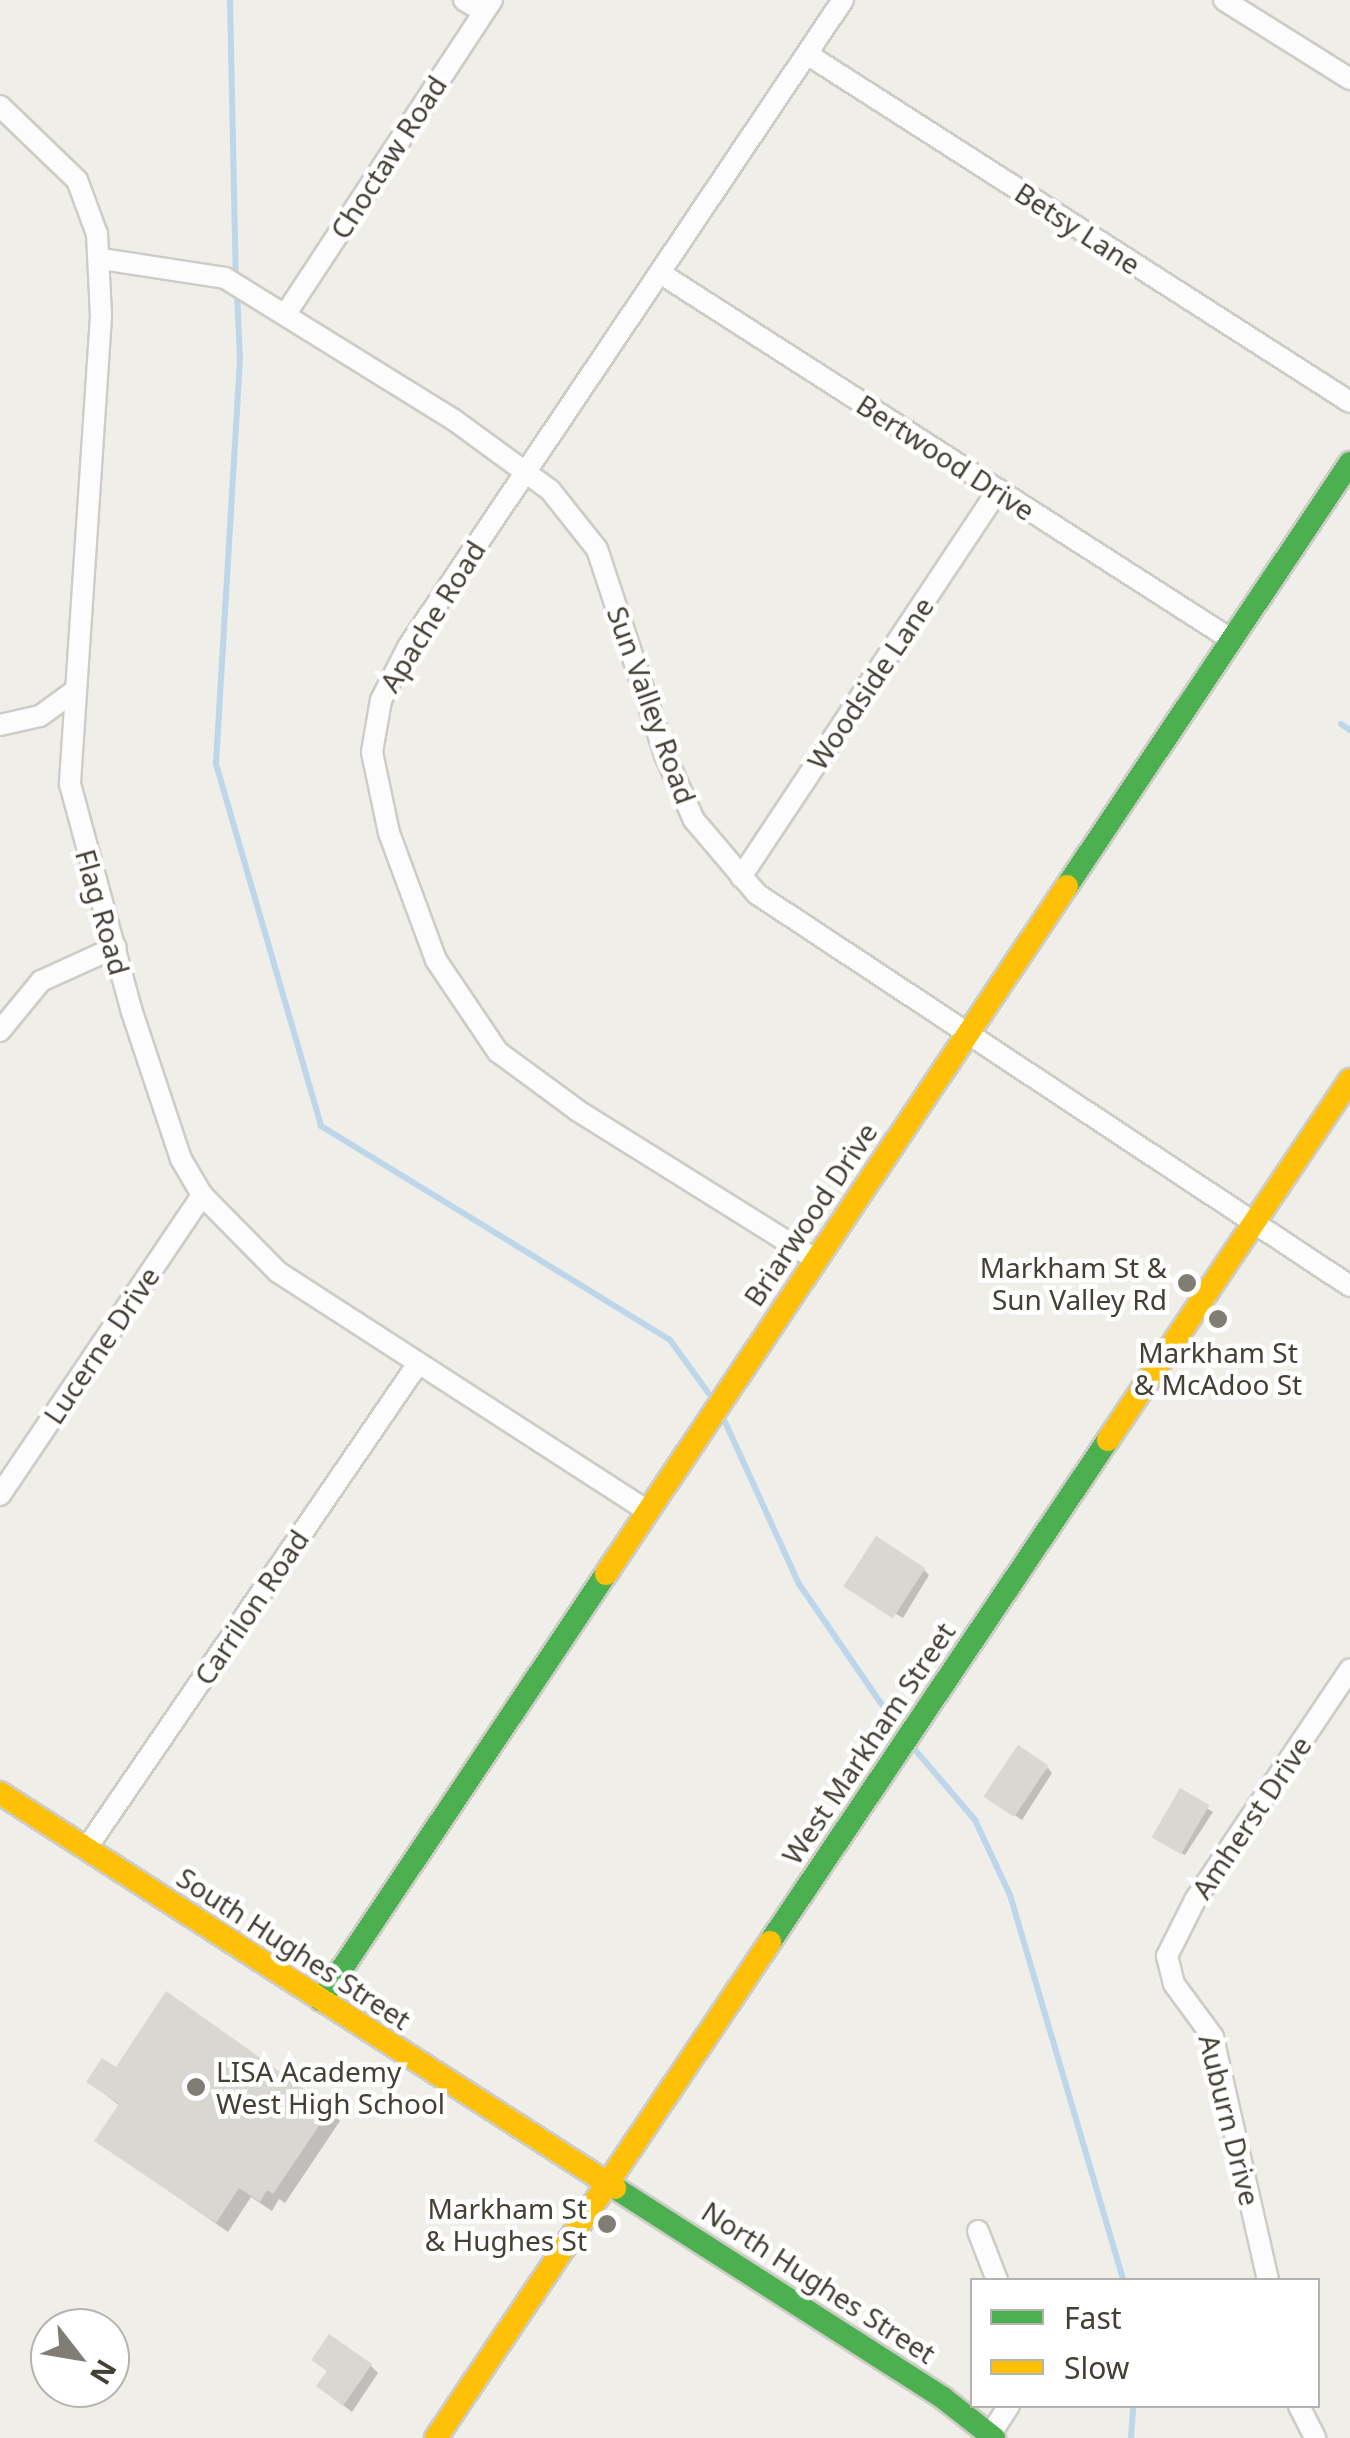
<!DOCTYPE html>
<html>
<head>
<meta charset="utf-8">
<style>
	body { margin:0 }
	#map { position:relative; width:1350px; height:2438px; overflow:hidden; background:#efeee9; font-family:"Noto Sans",sans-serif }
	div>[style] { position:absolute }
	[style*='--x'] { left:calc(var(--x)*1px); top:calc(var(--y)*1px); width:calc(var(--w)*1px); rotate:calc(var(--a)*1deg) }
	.shadow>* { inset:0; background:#0003 }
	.stream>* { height:6px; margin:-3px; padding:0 3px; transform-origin:3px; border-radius:3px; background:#bdd6ea }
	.building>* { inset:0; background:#d9d7d2; transform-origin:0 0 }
	.roads { filter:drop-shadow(2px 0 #cdccc7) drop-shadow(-2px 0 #cdccc7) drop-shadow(0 2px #cdccc7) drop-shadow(0 -2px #cdccc7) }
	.street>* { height:20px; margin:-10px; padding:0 10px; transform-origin:10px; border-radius:10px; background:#fdfcfc }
	.fast>* { height:22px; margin:-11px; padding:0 11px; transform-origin:11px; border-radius:11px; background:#4caf50 }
	.slow>* { height:22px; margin:-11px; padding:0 11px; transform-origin:11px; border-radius:11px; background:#ffc107 }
	.dots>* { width:28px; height:28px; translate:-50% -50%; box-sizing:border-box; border:5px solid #fff; border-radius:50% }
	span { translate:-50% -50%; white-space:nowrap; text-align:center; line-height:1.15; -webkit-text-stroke:9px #fff; paint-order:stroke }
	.street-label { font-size:28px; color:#444036 }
	.poi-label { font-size:28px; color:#444036 }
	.right { translate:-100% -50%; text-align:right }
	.left { translate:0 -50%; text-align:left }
	.legend { position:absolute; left:970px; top:2278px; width:350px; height:130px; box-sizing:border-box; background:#fff; border:2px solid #b4b3af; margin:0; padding:12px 18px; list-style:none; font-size:30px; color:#444036 }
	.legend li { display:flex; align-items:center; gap:20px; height:50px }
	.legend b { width:50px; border:2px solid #b4b3af }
	.north { position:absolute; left:30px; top:2308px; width:100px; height:100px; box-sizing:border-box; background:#fff; border:2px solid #b4b3af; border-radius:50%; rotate:121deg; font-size:28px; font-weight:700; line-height:40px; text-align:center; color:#444036 }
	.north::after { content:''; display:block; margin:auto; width:35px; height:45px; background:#807d75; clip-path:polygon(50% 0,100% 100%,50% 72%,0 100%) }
</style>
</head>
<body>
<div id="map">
	<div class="shadow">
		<i style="clip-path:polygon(924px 1570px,929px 1575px,903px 1618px,845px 1585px)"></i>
		<i style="clip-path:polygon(1048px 1768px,1052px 1773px,1022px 1820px,986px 1796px)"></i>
		<i style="clip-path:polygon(1180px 1791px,1213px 1812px,1185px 1855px,1157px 1840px)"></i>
		<i style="clip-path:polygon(116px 2071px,329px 2110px,340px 2121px,285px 2203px,279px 2199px,272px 2211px,251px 2197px,228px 2232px,97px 2141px,120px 2106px,89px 2082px)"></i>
		<i style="clip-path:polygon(314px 2360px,370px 2365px,378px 2373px,352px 2412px,319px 2386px,329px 2372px)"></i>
	</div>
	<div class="stream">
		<i style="--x:230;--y:0;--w:278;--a:88.8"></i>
		<i style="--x:237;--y:291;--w:68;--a:87.5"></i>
		<i style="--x:240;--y:359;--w:406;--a:93.4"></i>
		<i style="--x:216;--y:764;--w:377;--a:73.8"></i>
		<i style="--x:321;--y:1126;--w:409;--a:31.5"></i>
		<i style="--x:670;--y:1340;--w:72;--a:54.1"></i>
		<i style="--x:1341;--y:724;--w:11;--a:34"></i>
		<i style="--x:721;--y:1413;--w:188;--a:65.5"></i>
		<i style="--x:799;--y:1584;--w:178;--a:55.5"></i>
		<i style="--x:911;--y:1745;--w:99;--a:49.5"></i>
		<i style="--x:975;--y:1820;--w:83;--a:65"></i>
		<i style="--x:1010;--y:1895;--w:401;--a:73.6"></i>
		<i style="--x:1131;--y:2438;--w:32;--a:-86"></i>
	</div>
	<div class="building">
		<i style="left:876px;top:1536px;width:59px;height:60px;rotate:33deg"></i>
		<i style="left:1018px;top:1745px;width:37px;height:62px;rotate:34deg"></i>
		<i style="left:1180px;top:1788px;width:34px;height:57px;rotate:30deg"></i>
		<i style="clip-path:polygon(166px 1991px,331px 2108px,273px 2194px,267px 2190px,260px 2202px,239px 2188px,216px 2223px,94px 2141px,119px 2104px,86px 2082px,102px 2058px,116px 2067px)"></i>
		<i style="clip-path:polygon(329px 2334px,372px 2364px,343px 2406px,316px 2386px,327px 2371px,311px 2360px)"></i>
	</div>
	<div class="roads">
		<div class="street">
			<i style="--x:464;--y:0;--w:23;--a:31"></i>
			<i style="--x:1224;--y:0;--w:149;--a:32.1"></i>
			<i style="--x:807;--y:54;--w:645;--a:32.66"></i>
			<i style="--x:0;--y:106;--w:107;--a:43.9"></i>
			<i style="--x:77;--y:180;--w:58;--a:69.7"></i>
			<i style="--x:97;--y:234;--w:82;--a:87.2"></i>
			<i style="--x:101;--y:316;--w:469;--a:93.8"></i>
			<i style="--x:70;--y:784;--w:233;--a:74.8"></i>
			<i style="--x:131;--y:1009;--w:158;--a:71.6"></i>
			<i style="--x:181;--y:1159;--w:42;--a:59.7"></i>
			<i style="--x:202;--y:1195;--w:108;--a:45.4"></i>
			<i style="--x:278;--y:1272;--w:440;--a:32.9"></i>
			<i style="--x:101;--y:259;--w:125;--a:8.7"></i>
			<i style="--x:225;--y:278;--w:269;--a:31.8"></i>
			<i style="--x:454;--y:420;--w:119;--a:36.1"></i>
			<i style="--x:550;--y:490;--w:75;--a:51.5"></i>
			<i style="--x:597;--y:549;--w:217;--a:71.7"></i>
			<i style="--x:665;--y:755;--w:71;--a:66"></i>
			<i style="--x:694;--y:820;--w:97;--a:49.6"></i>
			<i style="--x:757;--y:894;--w:711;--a:33.47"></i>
			<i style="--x:660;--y:273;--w:680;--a:32.68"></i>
			<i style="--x:285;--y:315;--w:377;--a:-56.7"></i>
			<i style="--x:0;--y:725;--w:41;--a:-12.7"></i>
			<i style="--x:40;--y:716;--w:39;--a:-36"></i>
			<i style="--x:741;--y:877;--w:465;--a:-56.4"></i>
			<i style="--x:0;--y:1031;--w:65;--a:-50.6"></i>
			<i style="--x:41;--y:981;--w:82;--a:-24.4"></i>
			<i style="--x:815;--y:1259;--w:281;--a:-148"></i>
			<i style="--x:577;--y:1110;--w:98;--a:-143.7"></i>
			<i style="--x:498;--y:1052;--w:111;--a:-124"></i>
			<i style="--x:436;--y:960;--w:135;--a:-110.3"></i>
			<i style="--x:389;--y:833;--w:83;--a:-101.9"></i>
			<i style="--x:372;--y:752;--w:53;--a:-80.2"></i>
			<i style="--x:381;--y:700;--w:59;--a:-63"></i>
			<i style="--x:408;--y:647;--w:780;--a:-56.09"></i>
			<i style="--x:0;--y:1495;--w:362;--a:-56"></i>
			<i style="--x:86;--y:1849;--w:586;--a:-55.63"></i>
			<i style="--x:978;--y:2231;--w:53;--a:68.8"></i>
			<i style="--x:1268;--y:2280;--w:249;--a:-102.8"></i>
			<i style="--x:1213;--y:2037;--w:66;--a:-126.3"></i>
			<i style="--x:1174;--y:1984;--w:29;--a:-104"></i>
			<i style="--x:1167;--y:1956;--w:63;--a:-63.4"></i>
			<i style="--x:1195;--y:1900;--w:278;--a:-56.1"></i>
			<i style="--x:1299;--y:2406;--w:36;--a:63"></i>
			<i style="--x:990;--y:2435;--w:35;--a:-57"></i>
		</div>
		<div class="fast">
			<i style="--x:1067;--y:886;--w:509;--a:-56.22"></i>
			<i style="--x:770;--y:1942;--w:605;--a:-56.05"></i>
			<i style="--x:321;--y:2000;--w:513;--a:-56.22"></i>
			<i style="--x:615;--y:2188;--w:389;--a:32.6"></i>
			<i style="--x:943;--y:2398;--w:65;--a:38.1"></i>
		</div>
		<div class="slow">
			<i style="--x:1108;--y:1440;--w:434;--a:-56.1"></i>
			<i style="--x:606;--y:1574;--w:828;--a:-56.18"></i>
			<i style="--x:0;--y:1793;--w:731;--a:32.71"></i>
			<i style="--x:436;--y:2438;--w:598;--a:-56.04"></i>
		</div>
	</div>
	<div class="dots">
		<i style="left:1187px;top:1283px;background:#807d75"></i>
		<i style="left:1218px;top:1319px;background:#807d75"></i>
		<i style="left:196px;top:2087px;background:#807d75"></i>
		<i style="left:607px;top:2224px;background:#807d75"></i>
	</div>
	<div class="street-label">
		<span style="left:388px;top:157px;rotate:-57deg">Choctaw Road</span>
		<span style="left:1078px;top:228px;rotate:33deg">Betsy Lane</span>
		<span style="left:946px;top:457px;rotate:33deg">Bertwood Drive</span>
		<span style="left:432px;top:616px;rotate:-58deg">Apache Road</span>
		<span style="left:870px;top:683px;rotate:-56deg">Woodside Lane</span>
		<span style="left:652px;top:705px;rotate:70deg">Sun Valley Road</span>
		<span style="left:103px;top:912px;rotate:74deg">Flag Road</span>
		<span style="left:810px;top:1214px;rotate:-56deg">Briarwood Drive</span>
		<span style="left:101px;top:1345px;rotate:-56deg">Lucerne Drive</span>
		<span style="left:251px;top:1607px;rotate:-56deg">Carrilon Road</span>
		<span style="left:868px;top:1743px;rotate:-56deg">West Markham Street</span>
		<span style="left:1251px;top:1817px;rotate:-56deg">Amherst Drive</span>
		<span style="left:294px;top:1948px;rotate:33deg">South Hughes Street</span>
		<span style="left:1230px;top:2120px;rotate:76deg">Auburn Drive</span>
		<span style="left:819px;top:2282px;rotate:33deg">North Hughes Street</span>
	</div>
	<div class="poi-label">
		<span class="right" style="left:1167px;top:1283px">Markham St &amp;<br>Sun Valley Rd</span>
		<span style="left:1218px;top:1368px">Markham St<br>&amp; McAdoo St</span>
		<span class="left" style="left:216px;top:2087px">LISA Academy<br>West High School</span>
		<span class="right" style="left:587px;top:2224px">Markham St<br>&amp; Hughes St</span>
	</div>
	<ul class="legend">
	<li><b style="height:12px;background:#4caf50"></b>Fast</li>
	<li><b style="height:12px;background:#ffc107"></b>Slow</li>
	</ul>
	<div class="north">N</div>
</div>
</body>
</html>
